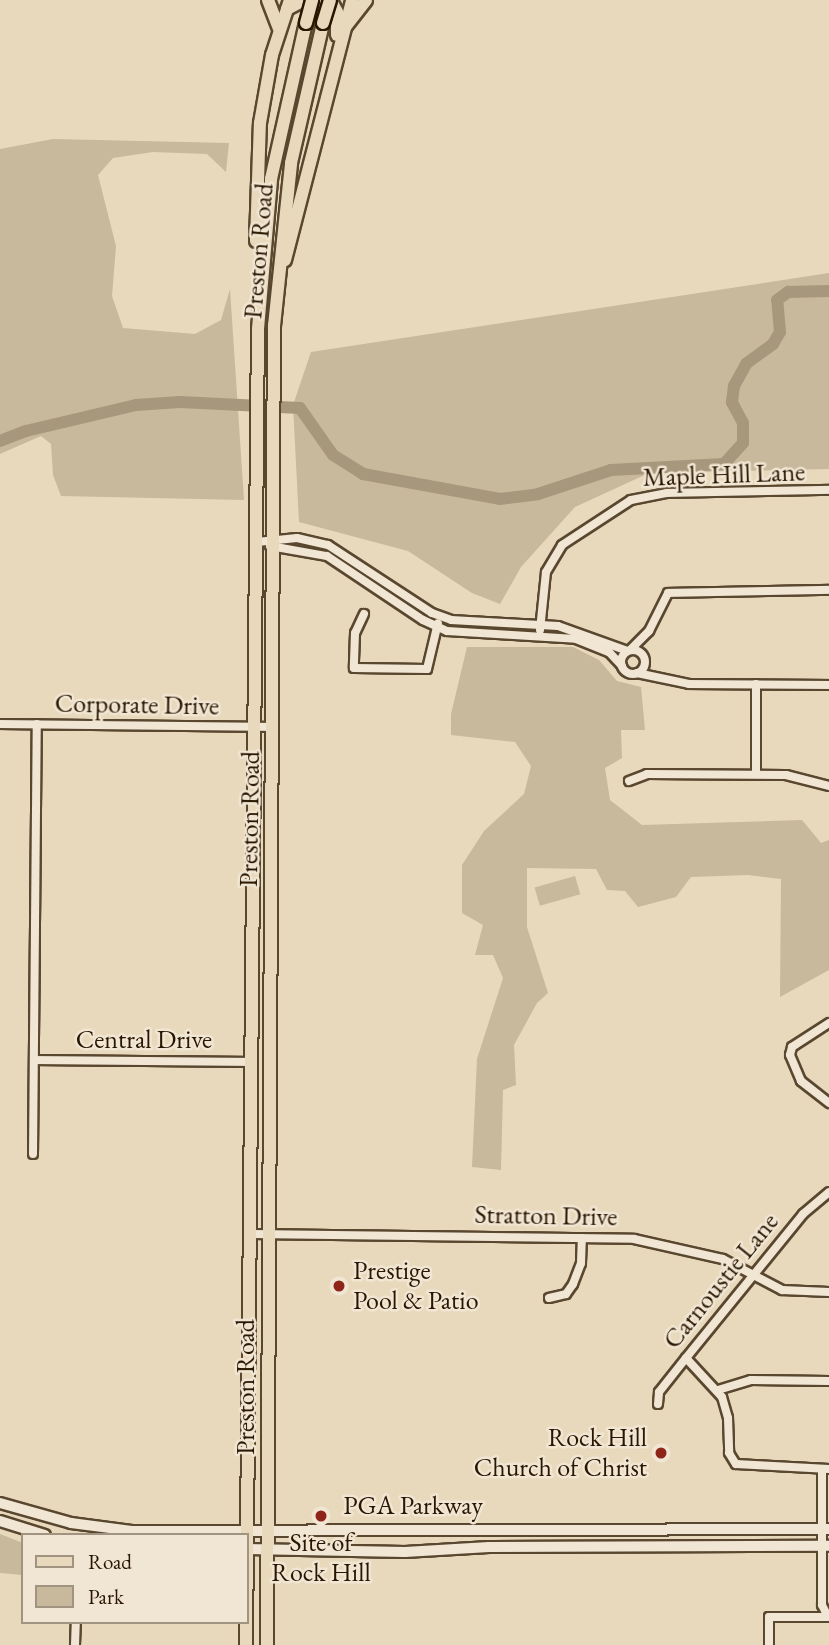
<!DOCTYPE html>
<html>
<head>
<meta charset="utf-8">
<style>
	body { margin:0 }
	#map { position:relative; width:829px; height:1645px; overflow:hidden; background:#e8d9bc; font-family:"EB Garamond",serif }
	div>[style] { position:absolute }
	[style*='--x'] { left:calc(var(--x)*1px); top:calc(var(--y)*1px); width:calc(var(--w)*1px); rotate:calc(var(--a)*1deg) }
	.green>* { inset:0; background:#c8b89c; transform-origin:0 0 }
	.river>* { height:12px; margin:-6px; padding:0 6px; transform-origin:6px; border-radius:6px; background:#a7977c }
	.roads { filter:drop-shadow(2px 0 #59472f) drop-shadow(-2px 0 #59472f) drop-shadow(0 2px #59472f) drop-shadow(0 -2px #59472f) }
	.minor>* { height:8px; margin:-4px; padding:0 4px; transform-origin:4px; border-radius:4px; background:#f0e6d3 }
	.minor>.ring { margin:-4px; padding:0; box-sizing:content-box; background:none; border:8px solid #f0e6d3; border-radius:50% }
	.secondary>* { height:10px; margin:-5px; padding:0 5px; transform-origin:5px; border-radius:5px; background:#f0e6d3 }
	.primary>* { height:12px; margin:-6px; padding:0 6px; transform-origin:6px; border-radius:6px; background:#e8d9bc }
	.trunk>* { height:12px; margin:-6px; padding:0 6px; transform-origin:6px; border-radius:6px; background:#e8d9bc }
	.bridges { filter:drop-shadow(2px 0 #291600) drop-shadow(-2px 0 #291600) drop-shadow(0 2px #291600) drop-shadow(0 -2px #291600) }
	.primary-bridge>* { height:12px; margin:-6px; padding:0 6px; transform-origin:6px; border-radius:6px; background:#e8d9bc }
	.dots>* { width:19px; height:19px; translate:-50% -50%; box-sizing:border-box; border:4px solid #f0e6d3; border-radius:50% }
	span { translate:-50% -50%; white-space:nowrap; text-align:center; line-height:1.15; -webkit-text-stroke:5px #f0e6d3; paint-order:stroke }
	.street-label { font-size:26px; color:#291600 }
	.poi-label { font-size:26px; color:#291600 }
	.left { translate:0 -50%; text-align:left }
	.right { translate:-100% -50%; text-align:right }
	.legend { position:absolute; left:21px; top:1533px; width:228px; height:91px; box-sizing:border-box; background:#f0e6d3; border:2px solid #a0937f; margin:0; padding:9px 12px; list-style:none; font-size:21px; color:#291600 }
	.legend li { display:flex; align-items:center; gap:14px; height:35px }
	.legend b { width:35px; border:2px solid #a0937f }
</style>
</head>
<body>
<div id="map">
	<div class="green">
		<i style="clip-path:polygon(53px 139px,229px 143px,226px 172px,207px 154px,153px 152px,113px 158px,98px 175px,116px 246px,112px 296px,123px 328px,195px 334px,221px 320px,230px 289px,244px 500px,61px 496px,53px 475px,51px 444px,41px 436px,0 454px,0 149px)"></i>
		<i style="clip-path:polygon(829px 273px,829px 469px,649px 473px,575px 507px,521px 567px,500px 604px,472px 593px,408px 551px,299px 522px,293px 405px,311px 352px)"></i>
		<i style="clip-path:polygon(467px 647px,573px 647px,599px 660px,617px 681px,641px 687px,645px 730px,621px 730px,622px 758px,605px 768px,610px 800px,642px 825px,802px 820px,821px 843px,829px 840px,829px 970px,780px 997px,781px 879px,748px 875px,691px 877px,676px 897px,638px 907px,625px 891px,607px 890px,596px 869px,527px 868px,527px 927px,548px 993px,537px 1003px,514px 1045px,516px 1085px,503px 1090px,501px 1170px,472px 1167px,477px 1059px,503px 978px,493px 955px,475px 955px,483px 925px,462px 913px,462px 865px,484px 831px,524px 794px,531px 766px,515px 742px,451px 735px,451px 714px)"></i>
		<i style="left:575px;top:876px;width:19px;height:42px;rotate:74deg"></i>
		<i style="clip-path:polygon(0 1534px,23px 1543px,23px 1575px,0 1573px)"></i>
	</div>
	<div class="river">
		<i style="--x:0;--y:441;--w:28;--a:-21"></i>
		<i style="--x:26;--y:431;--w:113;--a:-13.3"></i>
		<i style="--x:136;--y:405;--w:44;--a:-3.9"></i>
		<i style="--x:180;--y:402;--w:120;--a:2.9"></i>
		<i style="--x:300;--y:408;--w:57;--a:54.9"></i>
		<i style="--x:333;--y:455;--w:36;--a:32"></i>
		<i style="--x:363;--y:474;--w:139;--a:10.3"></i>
		<i style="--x:500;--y:499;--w:38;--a:-7"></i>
		<i style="--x:538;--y:494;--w:77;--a:-18.2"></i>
		<i style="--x:611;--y:470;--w:113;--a:-3"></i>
		<i style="--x:724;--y:464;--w:28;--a:-48"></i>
		<i style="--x:743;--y:443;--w:20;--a:-90"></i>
		<i style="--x:743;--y:423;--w:24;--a:-118"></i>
		<i style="--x:732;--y:402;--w:16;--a:-83"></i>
		<i style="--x:734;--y:386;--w:26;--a:-61"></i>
		<i style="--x:747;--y:363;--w:32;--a:-36"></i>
		<i style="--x:773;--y:344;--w:14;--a:-60"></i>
		<i style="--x:780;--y:332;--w:32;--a:-95"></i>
		<i style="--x:777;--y:300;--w:14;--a:-36"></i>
		<i style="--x:788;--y:292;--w:41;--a:-1.4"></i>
	</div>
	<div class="roads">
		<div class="minor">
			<i style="--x:257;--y:542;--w:40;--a:-5.7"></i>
			<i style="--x:297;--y:538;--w:32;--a:13"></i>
			<i style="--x:328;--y:545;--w:124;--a:33.2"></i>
			<i style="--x:432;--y:613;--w:20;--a:20"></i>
			<i style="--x:451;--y:620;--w:107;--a:3.2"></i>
			<i style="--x:558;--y:626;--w:74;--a:19.7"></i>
			<i style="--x:270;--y:546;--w:58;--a:10"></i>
			<i style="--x:327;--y:556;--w:115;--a:33.7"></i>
			<i style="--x:423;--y:620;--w:26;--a:25"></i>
			<i style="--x:447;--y:631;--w:129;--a:3.5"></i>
			<i style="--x:576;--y:639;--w:35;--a:22"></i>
			<i style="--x:609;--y:652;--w:19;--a:47"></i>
			<i style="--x:364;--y:614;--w:21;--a:115"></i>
			<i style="--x:355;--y:633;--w:35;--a:92"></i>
			<i style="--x:354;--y:668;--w:73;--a:0.8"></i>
			<i style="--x:427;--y:669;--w:47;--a:-76.6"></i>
			<i style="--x:540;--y:630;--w:58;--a:-84.1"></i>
			<i style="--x:546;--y:572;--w:31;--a:-59"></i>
			<i style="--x:562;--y:545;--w:82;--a:-33.1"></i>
			<i style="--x:631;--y:500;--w:37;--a:-11"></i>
			<i style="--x:667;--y:493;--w:162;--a:-1.1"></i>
			<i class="ring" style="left:621px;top:650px;width:16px;height:16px"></i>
			<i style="--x:630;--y:650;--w:27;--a:-45"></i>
			<i style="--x:649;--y:631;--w:42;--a:-63.4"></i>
			<i style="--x:668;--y:593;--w:161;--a:-1.1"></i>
			<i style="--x:637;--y:673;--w:53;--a:11.9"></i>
			<i style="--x:689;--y:684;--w:140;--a:0.4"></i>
			<i style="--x:0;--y:724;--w:274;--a:0.6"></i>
			<i style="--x:756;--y:774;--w:90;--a:-90"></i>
			<i style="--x:629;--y:781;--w:19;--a:-21"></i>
			<i style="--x:647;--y:774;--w:139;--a:0.4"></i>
			<i style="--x:786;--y:775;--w:44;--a:14.3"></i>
			<i style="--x:829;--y:1023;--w:44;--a:147"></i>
			<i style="--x:792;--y:1047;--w:8;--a:104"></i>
			<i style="--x:790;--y:1055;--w:28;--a:67"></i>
			<i style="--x:801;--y:1081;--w:36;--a:38"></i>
			<i style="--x:35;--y:1060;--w:218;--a:0.5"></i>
			<i style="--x:33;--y:1154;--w:430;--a:-89.5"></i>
			<i style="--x:252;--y:1234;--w:382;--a:0.7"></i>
			<i style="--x:634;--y:1239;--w:91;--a:12.7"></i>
			<i style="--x:723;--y:1259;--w:67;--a:27.7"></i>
			<i style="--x:782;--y:1290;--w:47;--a:2.4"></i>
			<i style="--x:549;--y:1298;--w:17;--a:-13"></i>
			<i style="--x:566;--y:1294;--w:12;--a:-55"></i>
			<i style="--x:573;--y:1284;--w:22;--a:-69"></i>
			<i style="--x:581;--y:1263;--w:25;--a:-88"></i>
			<i style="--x:686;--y:1358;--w:53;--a:47.3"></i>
			<i style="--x:722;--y:1397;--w:22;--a:74"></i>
			<i style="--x:728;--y:1418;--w:35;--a:88"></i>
			<i style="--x:729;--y:1453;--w:13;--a:58"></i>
			<i style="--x:736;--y:1464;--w:93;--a:3.1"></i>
			<i style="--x:718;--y:1390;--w:34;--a:-17"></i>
			<i style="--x:751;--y:1380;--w:78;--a:0.7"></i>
			<i style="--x:658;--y:1404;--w:12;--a:-85"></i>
			<i style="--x:659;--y:1392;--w:43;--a:-51.5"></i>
			<i style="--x:686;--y:1358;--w:186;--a:-50.9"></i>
			<i style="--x:803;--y:1214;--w:34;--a:-40"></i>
			<i style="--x:822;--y:1469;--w:136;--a:90"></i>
			<i style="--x:822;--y:1605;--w:13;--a:63"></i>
			<i style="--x:75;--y:1645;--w:23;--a:-88"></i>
			<i style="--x:769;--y:1645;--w:28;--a:-90"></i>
			<i style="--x:769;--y:1617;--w:60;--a:0"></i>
		</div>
		<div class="secondary">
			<i style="--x:0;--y:1503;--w:74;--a:15.7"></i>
			<i style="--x:71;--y:1523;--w:63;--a:7.4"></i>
			<i style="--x:133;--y:1531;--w:696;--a:-0.16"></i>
			<i style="--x:0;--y:1521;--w:47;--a:17.3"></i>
			<i style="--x:247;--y:1549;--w:158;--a:1.1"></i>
			<i style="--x:405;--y:1552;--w:84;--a:-3.4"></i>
			<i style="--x:489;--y:1547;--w:340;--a:-0.2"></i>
		</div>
		<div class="primary">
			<i style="--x:268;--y:0;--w:30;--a:69"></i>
			<i style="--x:287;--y:9;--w:15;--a:-28"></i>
			<i style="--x:300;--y:2;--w:32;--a:2"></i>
			<i style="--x:332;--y:3;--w:10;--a:61"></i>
			<i style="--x:337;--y:12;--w:23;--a:90"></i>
			<i style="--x:256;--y:241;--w:118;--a:-88.1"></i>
			<i style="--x:260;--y:123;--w:69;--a:-80"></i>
			<i style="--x:272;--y:55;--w:58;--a:-71.9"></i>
			<i style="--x:285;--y:260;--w:268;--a:-75.5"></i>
			<i style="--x:246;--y:1645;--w:1316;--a:-89.48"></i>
			<i style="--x:258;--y:329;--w:151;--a:-85"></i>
			<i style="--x:271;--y:179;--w:160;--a:-77.4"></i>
			<i style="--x:267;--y:1645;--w:1319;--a:-89.7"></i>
			<i style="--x:274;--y:326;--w:164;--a:-84"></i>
			<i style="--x:291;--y:163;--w:144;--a:-77.1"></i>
		</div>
		<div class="trunk">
			<i style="--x:342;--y:31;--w:39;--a:-52"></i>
		</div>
	</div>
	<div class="bridges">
		<div class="primary-bridge">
			<i style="--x:306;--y:23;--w:24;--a:-75"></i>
			<i style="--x:323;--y:23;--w:24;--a:-73"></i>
		</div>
	</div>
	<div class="dots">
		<i style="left:339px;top:1286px;background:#8f2418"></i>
		<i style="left:661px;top:1453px;background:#8f2418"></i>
		<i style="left:321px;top:1516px;background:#8f2418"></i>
	</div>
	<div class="street-label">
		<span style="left:259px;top:251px;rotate:-85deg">Preston Road</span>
		<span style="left:724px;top:475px;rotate:-2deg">Maple Hill Lane</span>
		<span style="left:137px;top:705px;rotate:1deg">Corporate Drive</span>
		<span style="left:250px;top:819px;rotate:-89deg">Preston Road</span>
		<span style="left:144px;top:1040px">Central Drive</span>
		<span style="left:546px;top:1216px;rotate:1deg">Stratton Drive</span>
		<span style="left:721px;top:1281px;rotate:-51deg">Carnoustie Lane</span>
		<span style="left:246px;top:1387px;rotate:-90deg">Preston Road</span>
		<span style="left:413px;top:1506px">PGA Parkway</span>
	</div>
	<div class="poi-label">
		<span class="left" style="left:353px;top:1286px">Prestige<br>Pool &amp; Patio</span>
		<span class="right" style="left:647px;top:1453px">Rock Hill<br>Church of Christ</span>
		<span style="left:321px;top:1558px">Site of<br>Rock Hill</span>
	</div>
	<ul class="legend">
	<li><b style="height:9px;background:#e8d9bc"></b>Road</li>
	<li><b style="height:19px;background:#c8b89c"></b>Park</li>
	</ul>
</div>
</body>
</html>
